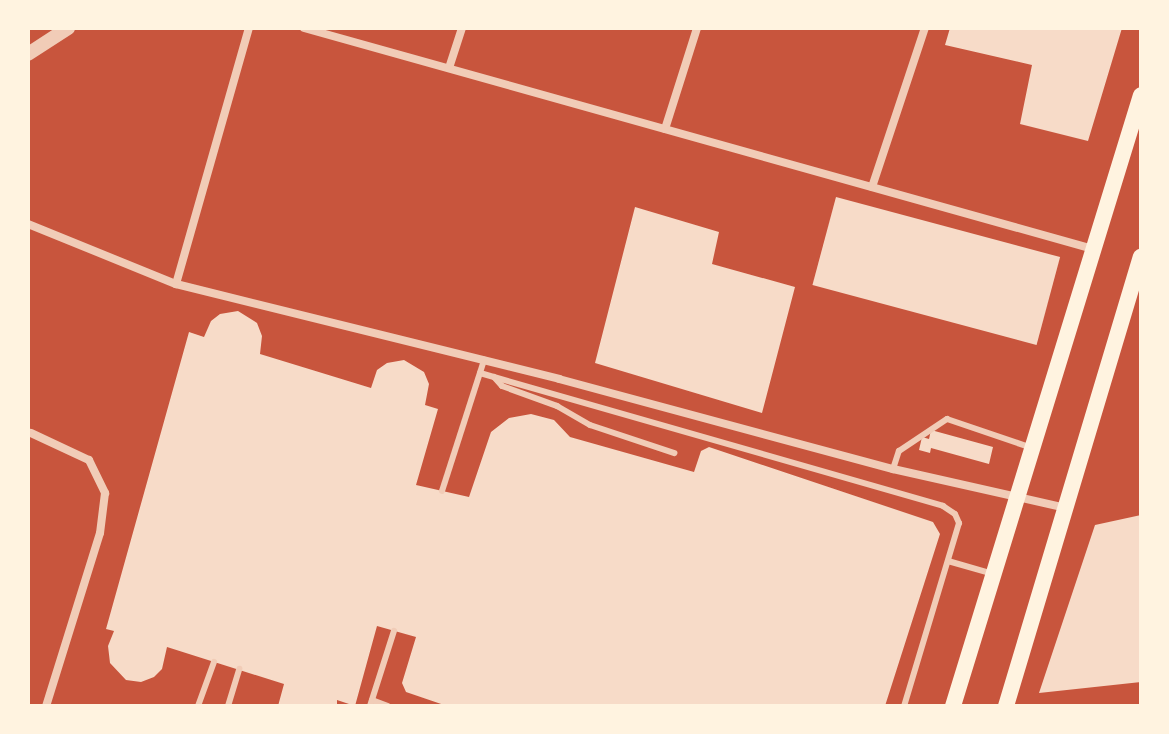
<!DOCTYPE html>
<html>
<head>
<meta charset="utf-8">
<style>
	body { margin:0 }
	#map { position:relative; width:1169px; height:734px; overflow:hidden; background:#c8553d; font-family:"Nunito Sans",sans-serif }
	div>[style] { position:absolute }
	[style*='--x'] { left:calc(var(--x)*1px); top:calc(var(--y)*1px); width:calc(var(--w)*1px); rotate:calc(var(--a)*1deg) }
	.building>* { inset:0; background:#f7dbc8; transform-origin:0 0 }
	.service>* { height:6px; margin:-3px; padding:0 3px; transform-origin:3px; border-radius:3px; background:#f1ccb7 }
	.minor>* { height:8px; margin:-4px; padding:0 4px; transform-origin:4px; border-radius:4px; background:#f1ccb7 }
	.tertiary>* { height:14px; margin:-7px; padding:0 7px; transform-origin:7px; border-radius:7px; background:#f1ccb7 }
	.secondary>* { height:16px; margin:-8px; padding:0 8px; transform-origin:8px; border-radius:8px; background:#fff3e0 }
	span { translate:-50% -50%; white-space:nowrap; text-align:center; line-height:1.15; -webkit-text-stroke:7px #fff3e0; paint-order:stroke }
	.frame { position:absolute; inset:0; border:30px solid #fff3e0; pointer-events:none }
</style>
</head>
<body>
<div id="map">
	<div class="building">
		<i style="clip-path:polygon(950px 28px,1122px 28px,1088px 141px,1020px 124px,1032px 65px,945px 45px)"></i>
		<i style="left:836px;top:197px;width:232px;height:91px;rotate:15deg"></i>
		<i style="clip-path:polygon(635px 207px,719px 232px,712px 264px,795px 287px,762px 413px,595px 363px)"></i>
		<i style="clip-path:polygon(238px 311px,257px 323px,262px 336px,260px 354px,371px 388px,377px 370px,387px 363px,404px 360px,424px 372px,429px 384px,425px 405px,438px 409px,416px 485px,469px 497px,491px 432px,509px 418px,531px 414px,554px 420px,570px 437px,694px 472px,701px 451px,709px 447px,933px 522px,940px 534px,885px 706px,447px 706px,406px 692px,402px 683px,416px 637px,377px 626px,355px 706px,337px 700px,337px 706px,278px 706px,284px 684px,167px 647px,162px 669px,154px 677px,141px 682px,126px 680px,110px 663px,108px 646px,114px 631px,106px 629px,189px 332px,204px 337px,211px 321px,220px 314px)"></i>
		<i style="clip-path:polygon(931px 430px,993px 447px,989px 464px,931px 448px,930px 453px,919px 450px,922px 437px,929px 439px)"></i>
		<i style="clip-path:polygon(1141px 515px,1141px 682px,1039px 693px,1095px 525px)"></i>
	</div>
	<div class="service">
		<i style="--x:480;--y:373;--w:482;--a:16"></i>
		<i style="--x:943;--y:506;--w:14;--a:34"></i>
		<i style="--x:955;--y:514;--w:10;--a:66"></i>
		<i style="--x:959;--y:523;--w:191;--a:106.7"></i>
		<i style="--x:494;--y:377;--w:12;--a:48"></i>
		<i style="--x:502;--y:386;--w:59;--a:20"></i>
		<i style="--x:557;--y:406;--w:38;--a:30"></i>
		<i style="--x:590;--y:425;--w:89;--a:18.4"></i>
		<i style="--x:893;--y:469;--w:19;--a:-72"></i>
		<i style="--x:899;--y:451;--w:58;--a:-33.7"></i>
		<i style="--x:947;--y:419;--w:90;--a:18.8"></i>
		<i style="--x:442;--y:491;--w:138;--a:-72.2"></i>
		<i style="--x:948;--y:561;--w:44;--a:15.9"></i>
		<i style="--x:372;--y:700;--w:17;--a:21"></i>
		<i style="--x:198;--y:706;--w:47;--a:-70"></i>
		<i style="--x:228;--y:706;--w:39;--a:-73"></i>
		<i style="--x:370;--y:706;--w:79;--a:-72.3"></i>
	</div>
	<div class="minor">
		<i style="--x:304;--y:28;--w:819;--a:15.65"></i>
		<i style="--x:449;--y:68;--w:42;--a:-72"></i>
		<i style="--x:665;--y:129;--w:106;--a:-72.4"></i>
		<i style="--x:872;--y:187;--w:168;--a:-71.6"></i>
		<i style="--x:28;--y:224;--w:160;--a:22.1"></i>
		<i style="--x:176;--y:284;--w:395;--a:13.9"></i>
		<i style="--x:559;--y:379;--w:346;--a:15.1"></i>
		<i style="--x:893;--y:469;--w:177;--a:12.7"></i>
		<i style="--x:176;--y:284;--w:266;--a:-74.1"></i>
		<i style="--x:31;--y:433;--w:64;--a:25"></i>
		<i style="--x:89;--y:460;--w:37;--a:64"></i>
		<i style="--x:105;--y:493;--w:40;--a:97.1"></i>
		<i style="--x:100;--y:533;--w:181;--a:107.3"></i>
	</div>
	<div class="tertiary">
		<i style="--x:28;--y:54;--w:48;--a:-33"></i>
	</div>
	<div class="secondary">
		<i style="--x:953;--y:706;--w:639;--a:-72.9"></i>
		<i style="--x:1006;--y:706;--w:469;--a:-73.3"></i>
	</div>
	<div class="frame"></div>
</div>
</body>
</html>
